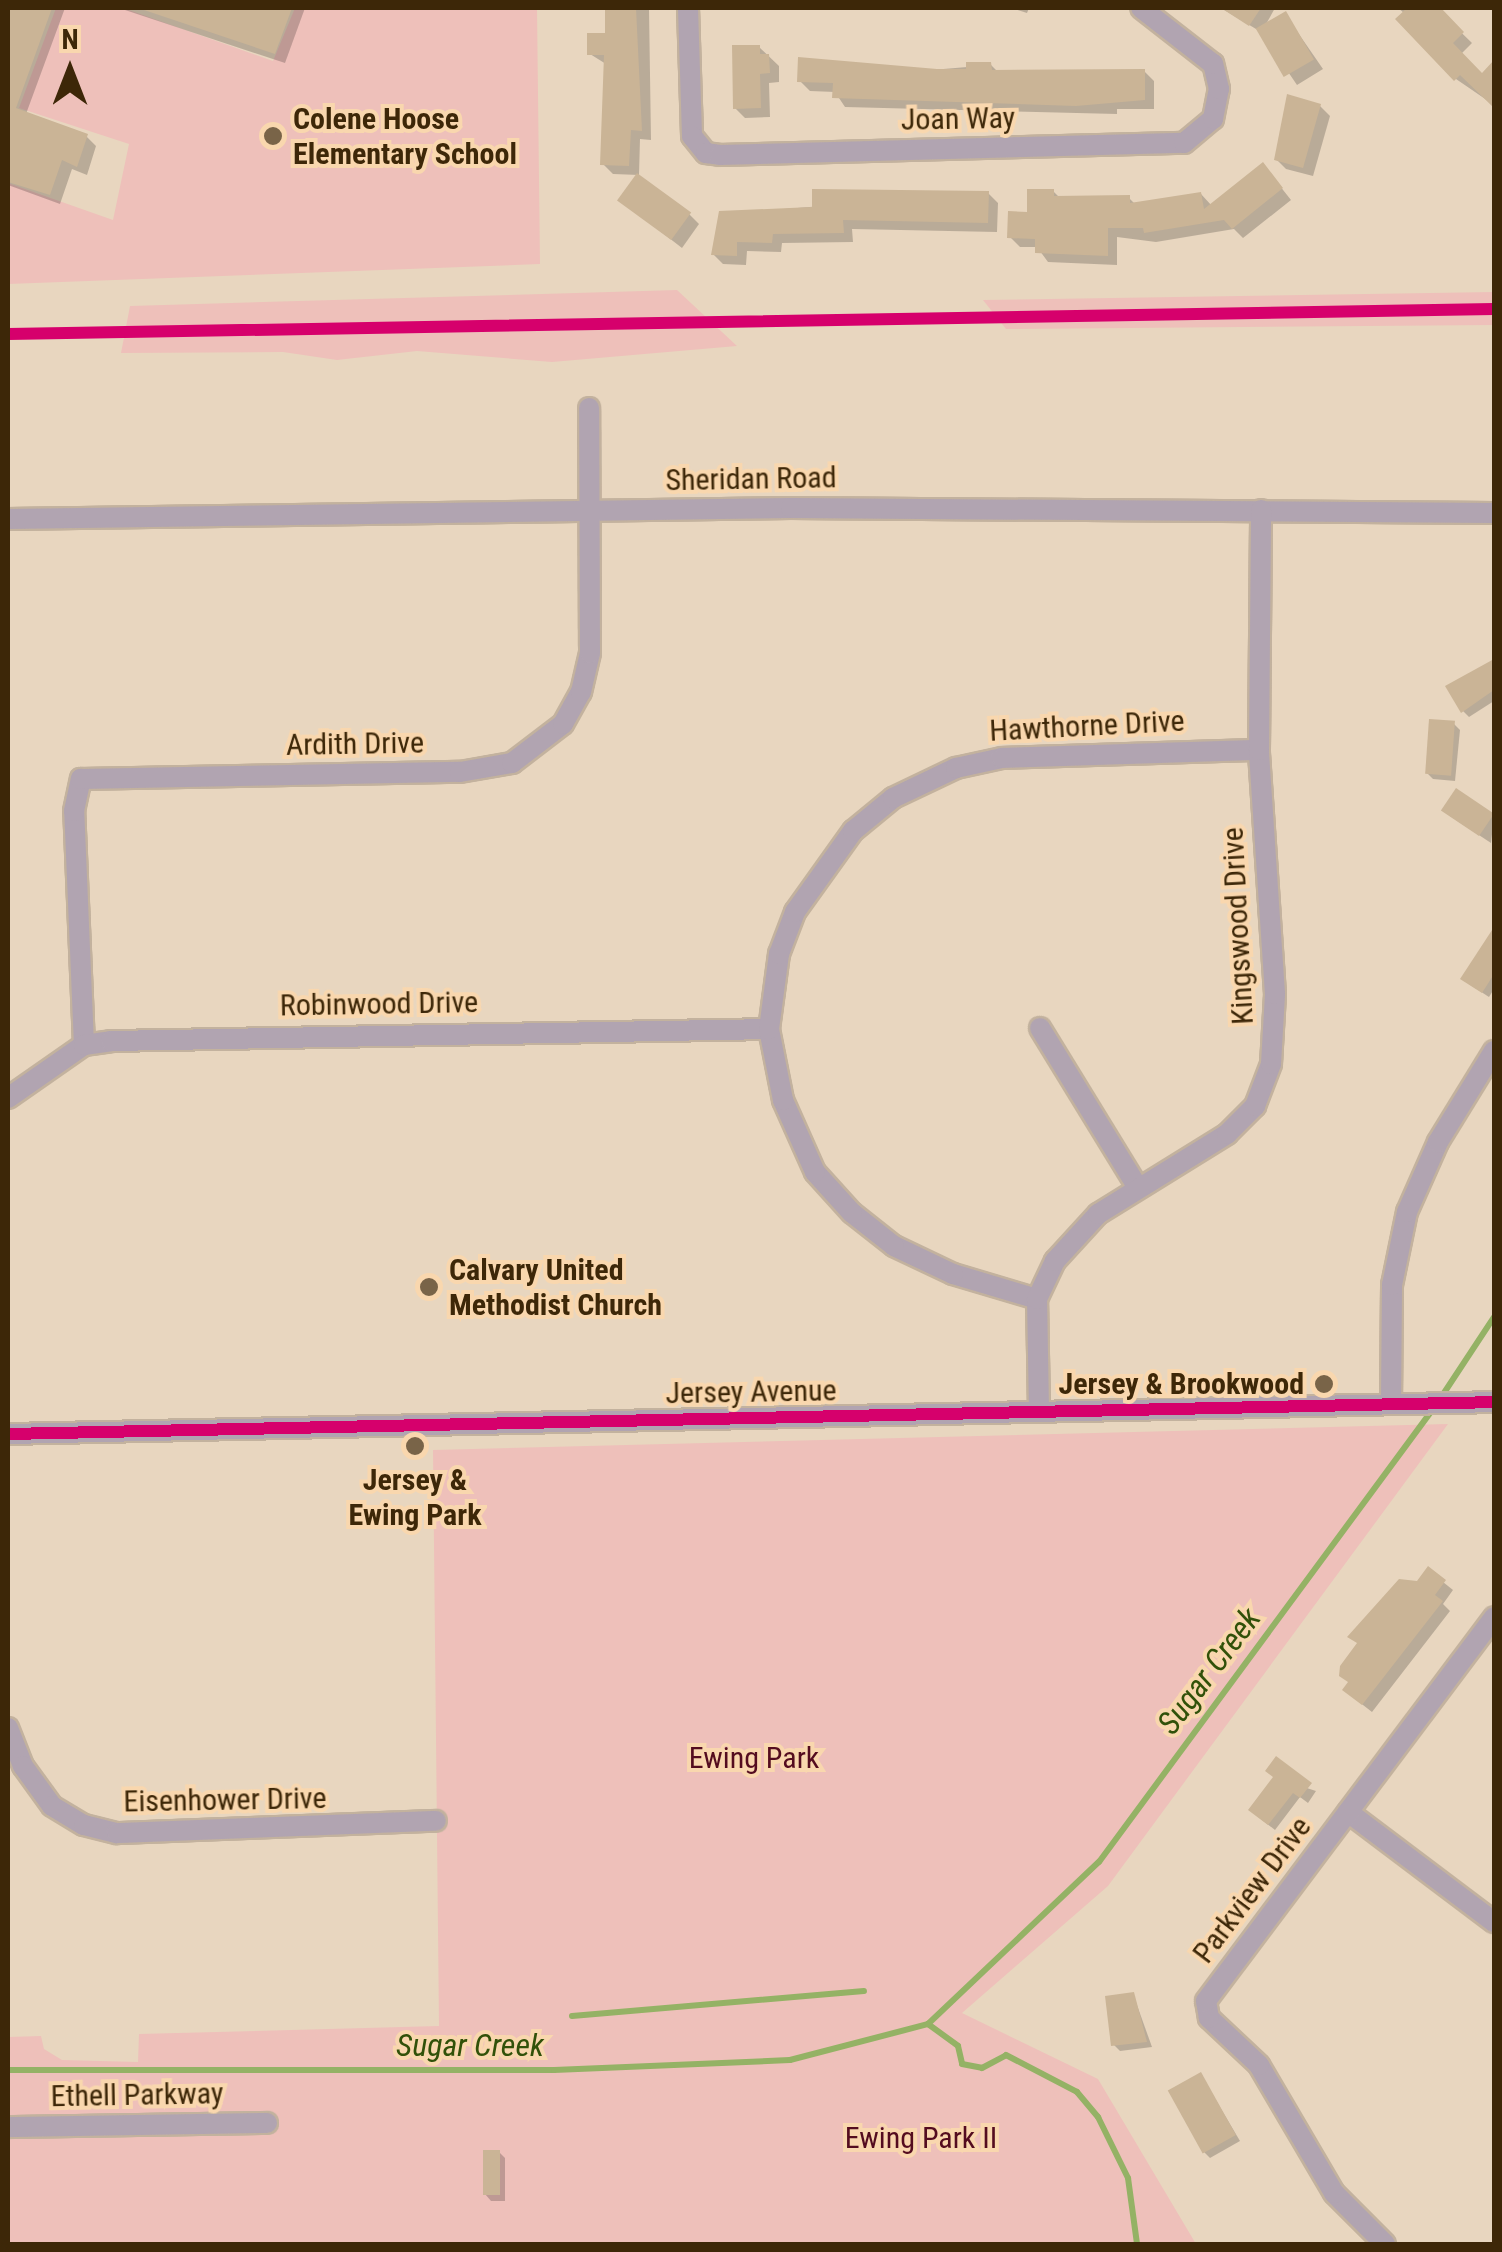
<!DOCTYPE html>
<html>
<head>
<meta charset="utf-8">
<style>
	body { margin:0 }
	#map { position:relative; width:1502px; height:2252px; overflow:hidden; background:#e8d6bf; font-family:"Roboto Condensed",sans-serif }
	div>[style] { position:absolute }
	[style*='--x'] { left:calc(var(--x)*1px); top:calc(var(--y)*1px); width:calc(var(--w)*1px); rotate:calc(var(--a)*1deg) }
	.green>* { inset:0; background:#eec0ba }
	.shadow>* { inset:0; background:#0003 }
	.stream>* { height:6px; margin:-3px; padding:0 3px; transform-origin:3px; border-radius:3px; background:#94b265 }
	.building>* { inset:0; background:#cab496; transform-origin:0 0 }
	.roads { filter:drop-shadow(2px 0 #c3b29e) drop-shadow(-2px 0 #c3b29e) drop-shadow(0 2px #c3b29e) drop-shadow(0 -2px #c3b29e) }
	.minor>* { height:20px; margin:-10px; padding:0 10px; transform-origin:10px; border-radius:10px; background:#b1a4b1 }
	.cycleway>* { height:12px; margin:-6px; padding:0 6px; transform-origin:6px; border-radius:6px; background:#d6006c }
	.dots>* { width:28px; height:28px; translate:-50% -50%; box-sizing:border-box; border:5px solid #f9d7ae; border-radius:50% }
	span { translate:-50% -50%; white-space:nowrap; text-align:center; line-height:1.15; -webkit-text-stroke:8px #f9d7ae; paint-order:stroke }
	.poi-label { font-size:30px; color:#3d2708; font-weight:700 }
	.left { translate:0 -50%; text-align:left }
	.right { translate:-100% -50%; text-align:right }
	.street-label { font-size:30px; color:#3d2708 }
	.park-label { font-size:30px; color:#540c1f }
	.water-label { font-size:32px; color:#315109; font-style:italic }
	.frame { position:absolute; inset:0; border:10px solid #3d2708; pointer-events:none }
	.north { position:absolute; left:20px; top:20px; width:100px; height:100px; -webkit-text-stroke:8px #f9d7ae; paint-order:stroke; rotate:0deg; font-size:28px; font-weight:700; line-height:40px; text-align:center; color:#3d2708 }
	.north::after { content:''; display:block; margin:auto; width:35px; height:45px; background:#3d2708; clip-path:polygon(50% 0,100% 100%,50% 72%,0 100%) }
</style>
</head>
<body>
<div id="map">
	<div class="green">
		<i style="clip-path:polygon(56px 8px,123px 8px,273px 61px,295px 8px,537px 8px,540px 264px,8px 284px,8px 183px,113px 220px,129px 144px,19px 108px)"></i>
		<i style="clip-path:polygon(677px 290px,737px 346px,552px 362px,417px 351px,337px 360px,283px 352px,121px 353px,130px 306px)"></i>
		<i style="clip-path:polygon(1494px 292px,1494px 325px,1006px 329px,983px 300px)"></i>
		<i style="clip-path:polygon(1448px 1424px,1108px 1886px,962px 2013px,1098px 2079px,1196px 2244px,8px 2244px,8px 2037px,41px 2036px,44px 2049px,62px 2060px,138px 2062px,139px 2034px,439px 2026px,433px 1450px)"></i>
	</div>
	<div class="shadow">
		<i style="clip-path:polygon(8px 8px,65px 8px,26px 114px,86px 136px,96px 146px,87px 175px,72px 169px,60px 204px,8px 185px)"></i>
		<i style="clip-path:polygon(119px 8px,305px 8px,285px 63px)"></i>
		<i style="clip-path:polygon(606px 8px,649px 8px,651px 140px,640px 139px,639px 175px,613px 174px,603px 164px,606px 64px,590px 54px,607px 35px)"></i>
		<i style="clip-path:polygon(1011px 8px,1029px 8px,1027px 13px)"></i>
		<i style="clip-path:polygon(1221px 8px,1275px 8px,1265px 26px,1285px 14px,1323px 69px,1297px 85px,1261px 32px)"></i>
		<i style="clip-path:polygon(1398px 8px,1436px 8px,1472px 43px,1461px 54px,1482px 77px,1494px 64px,1494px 105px,1456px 79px,1399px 19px,1404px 13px)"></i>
		<i style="clip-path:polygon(759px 47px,779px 66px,779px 82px,769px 83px,770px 117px,745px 118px,735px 108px)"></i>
		<i style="clip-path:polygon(991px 65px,999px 73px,1144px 71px,1154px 81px,1154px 109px,1117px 109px,1117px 114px,845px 107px,835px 92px,810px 91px,800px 81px)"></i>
		<i style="clip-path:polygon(1320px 106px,1330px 116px,1313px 176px,1286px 169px,1276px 159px)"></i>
		<i style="clip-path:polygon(1272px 176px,1291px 200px,1243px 238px,1234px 229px,1156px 242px,1117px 237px,1117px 265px,1048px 262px,1037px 247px,1020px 247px,1010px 237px,1053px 191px,1060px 198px,1129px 198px,1136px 205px,1201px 194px,1212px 206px)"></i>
		<i style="clip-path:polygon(988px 193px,998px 203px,997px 232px,852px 229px,853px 242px,782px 243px,781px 252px,747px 251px,746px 265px,723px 264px,713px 254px,721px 214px)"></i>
		<i style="clip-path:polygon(620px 200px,689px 214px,699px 224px,682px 248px)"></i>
		<i style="clip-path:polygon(1493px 662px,1494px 701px,1469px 717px,1463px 711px)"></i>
		<i style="clip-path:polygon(1454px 724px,1460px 730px,1455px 781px,1433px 779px,1427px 773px)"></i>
		<i style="clip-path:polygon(1456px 792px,1494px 817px,1491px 843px,1450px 816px)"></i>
		<i style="clip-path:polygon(1489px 940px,1494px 989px,1489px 997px,1469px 984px)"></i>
		<i style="clip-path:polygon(1428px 1570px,1453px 1590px,1443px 1604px,1450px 1611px,1372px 1712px,1354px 1698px)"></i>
		<i style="clip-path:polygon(1276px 1778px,1316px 1791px,1308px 1803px,1300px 1797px,1275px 1830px,1257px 1816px)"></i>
		<i style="clip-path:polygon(1133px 1994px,1152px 2047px,1120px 2051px,1114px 2045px)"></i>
		<i style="clip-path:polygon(1201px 2075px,1240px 2141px,1210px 2158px,1204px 2152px)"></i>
		<i style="clip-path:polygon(499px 2152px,505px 2158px,505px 2201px,491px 2201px,485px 2194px)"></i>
	</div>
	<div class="stream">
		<i style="--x:1440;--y:1399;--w:98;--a:-56.6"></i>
		<i style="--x:572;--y:2016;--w:293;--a:-4.9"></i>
		<i style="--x:928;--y:2024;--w:37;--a:36"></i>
		<i style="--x:958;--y:2046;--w:18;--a:77"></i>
		<i style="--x:962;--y:2064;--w:20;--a:11"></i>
		<i style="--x:982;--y:2068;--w:27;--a:-28"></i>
		<i style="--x:1006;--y:2055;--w:80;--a:27.5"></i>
		<i style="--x:1077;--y:2092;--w:33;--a:50"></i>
		<i style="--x:1098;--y:2117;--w:68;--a:63.8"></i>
		<i style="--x:1128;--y:2178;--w:67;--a:82.2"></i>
		<i style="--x:8;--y:2070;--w:546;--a:0"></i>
		<i style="--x:554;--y:2070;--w:236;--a:-2.4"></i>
		<i style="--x:790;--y:2060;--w:143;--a:-14.6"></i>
		<i style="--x:928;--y:2024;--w:236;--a:-43.5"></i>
		<i style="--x:1099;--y:1862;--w:563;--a:-53.6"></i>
	</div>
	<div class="building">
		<i style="clip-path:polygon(8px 8px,52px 8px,16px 108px,88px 134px,77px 167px,62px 160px,50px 195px,8px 182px)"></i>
		<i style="clip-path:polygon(138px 8px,292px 8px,275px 54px)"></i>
		<i style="clip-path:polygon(605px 8px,636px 8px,642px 131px,631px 130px,629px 166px,600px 165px,604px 55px,587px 55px,587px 33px,605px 33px)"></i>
		<i style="clip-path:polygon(1221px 8px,1261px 8px,1249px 26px)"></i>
		<i style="clip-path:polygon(1407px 8px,1441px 8px,1464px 32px,1453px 43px,1482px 73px,1494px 60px,1494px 108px,1460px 75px,1454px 81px,1395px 19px)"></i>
		<i style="left:1286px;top:11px;width:56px;height:35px;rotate:60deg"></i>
		<i style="clip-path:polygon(732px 45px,760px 45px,760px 54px,769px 54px,770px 73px,760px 74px,761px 108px,733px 109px)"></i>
		<i style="clip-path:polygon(798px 57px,937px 69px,966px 69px,966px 62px,991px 62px,992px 70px,1145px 69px,1145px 100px,1076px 106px,832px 98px,833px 83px,797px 82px)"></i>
		<i style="clip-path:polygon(1287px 94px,1321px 104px,1303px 168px,1274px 160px)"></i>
		<i style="clip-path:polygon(1263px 162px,1283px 188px,1232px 229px,1224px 220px,1144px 233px,1143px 228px,1108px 228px,1108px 256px,1035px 253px,1035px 239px,1007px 238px,1008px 211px,1027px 212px,1027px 189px,1054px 189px,1054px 196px,1130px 195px,1130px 203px,1201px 192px,1204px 209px)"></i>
		<i style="left:637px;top:173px;width:67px;height:34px;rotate:36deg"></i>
		<i style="clip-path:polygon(812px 189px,989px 191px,988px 223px,843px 220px,844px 233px,773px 234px,772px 243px,737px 242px,737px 256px,711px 255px,719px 211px,812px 207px)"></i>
		<i style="clip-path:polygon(1494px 659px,1494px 690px,1461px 713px,1445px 686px)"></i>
		<i style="left:1429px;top:719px;width:26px;height:55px;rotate:4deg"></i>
		<i style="left:1456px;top:788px;width:46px;height:27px;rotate:34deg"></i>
		<i style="clip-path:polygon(1494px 927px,1494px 974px,1482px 993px,1460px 979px)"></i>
		<i style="clip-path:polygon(1428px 1566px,1446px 1580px,1435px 1595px,1443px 1601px,1362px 1705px,1342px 1690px,1348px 1682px,1339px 1676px,1340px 1666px,1357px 1643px,1347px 1637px,1399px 1579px,1417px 1581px)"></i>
		<i style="clip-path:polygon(1276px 1756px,1312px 1783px,1300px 1798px,1293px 1793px,1268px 1825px,1248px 1810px,1273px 1777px,1265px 1771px)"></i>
		<i style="clip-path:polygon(1134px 1992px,1147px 2042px,1111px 2046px,1105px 1996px)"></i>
		<i style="left:1201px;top:2072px;width:72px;height:38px;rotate:61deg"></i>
		<i style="left:483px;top:2150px;width:17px;height:45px"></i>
	</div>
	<div class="roads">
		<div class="minor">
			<i style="--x:688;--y:8;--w:128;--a:88.2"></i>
			<i style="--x:692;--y:136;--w:22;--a:51"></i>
			<i style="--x:706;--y:153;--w:14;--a:8"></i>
			<i style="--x:720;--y:155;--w:464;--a:-1.5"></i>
			<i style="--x:1184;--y:143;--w:38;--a:-40"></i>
			<i style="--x:1213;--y:119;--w:31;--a:-79"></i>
			<i style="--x:1219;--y:89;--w:26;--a:-103"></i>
			<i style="--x:1213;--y:64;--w:91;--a:-142.1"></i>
			<i style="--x:8;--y:519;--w:783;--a:-0.8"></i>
			<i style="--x:791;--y:508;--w:703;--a:0.41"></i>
			<i style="--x:1040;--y:1028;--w:185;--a:58.5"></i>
			<i style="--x:84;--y:1045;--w:234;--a:-92.4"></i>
			<i style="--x:74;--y:811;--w:33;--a:-78"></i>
			<i style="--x:81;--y:779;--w:379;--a:-1.1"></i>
			<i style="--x:460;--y:772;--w:53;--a:-9.8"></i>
			<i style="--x:512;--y:763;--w:64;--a:-37.4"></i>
			<i style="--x:563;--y:724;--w:37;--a:-61"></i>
			<i style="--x:581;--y:692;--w:40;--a:-77"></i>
			<i style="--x:590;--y:653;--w:245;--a:-90.2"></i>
			<i style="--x:8;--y:1098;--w:93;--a:-34.9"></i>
			<i style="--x:84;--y:1045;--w:27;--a:-8"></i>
			<i style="--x:111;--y:1041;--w:658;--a:-1.04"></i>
			<i style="--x:1037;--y:1299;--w:88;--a:-163.4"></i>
			<i style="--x:953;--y:1274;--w:65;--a:-154.6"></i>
			<i style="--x:894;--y:1246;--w:53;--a:-141.8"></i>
			<i style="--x:852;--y:1213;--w:55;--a:-132.1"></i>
			<i style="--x:815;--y:1172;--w:79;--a:-114"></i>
			<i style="--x:783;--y:1100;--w:72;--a:-101.2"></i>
			<i style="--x:769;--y:1029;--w:76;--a:-82.4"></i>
			<i style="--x:779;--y:954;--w:45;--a:-69.1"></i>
			<i style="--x:795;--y:912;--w:100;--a:-54.4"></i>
			<i style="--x:853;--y:831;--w:52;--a:-39.5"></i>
			<i style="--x:893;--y:798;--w:70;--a:-25.5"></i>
			<i style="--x:956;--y:768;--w:47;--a:-12.3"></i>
			<i style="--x:1002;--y:758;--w:257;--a:-1.8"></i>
			<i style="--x:1391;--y:1402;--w:117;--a:-89.5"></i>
			<i style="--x:1392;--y:1285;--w:75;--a:-78.4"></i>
			<i style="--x:1407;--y:1212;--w:77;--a:-66.1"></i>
			<i style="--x:1438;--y:1142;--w:107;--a:-58.4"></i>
			<i style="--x:1039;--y:1411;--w:112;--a:-91"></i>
			<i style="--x:1037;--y:1299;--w:42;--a:-64.7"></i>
			<i style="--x:1055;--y:1261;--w:64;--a:-47.5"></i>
			<i style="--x:1098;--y:1214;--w:152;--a:-31.8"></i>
			<i style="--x:1227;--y:1134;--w:40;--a:-45"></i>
			<i style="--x:1255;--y:1106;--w:45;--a:-69.1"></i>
			<i style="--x:1271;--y:1064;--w:70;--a:-86.7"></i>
			<i style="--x:1275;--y:994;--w:245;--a:-93.8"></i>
			<i style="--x:1259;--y:750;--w:240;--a:-89.5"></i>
			<i style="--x:8;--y:1434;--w:1486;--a:-1.23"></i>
			<i style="--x:8;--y:1728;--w:41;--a:68.5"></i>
			<i style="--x:23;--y:1766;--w:49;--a:54.1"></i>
			<i style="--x:52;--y:1806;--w:37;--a:31"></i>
			<i style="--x:84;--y:1825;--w:34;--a:14"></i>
			<i style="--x:117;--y:1833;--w:319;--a:-2.2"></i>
			<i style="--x:1348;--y:1812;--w:183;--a:37"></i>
			<i style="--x:8;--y:2127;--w:259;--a:-0.9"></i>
			<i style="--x:1385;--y:2244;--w:72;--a:-135"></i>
			<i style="--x:1334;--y:2193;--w:148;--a:-120.4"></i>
			<i style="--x:1259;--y:2065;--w:69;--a:-136.8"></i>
			<i style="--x:1209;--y:2018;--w:17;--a:-100"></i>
			<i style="--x:1206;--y:2001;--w:480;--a:-53.1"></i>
		</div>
	</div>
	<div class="cycleway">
		<i style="--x:8;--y:334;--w:1486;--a:-0.96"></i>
		<i style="--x:8;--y:1434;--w:1486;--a:-1.23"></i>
	</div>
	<div class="dots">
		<i style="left:273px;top:136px;background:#796448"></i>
		<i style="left:429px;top:1287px;background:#796448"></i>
		<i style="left:1324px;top:1384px;background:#796448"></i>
		<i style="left:415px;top:1446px;background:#796448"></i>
	</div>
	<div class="poi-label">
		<span class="left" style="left:293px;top:136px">Colene Hoose<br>Elementary School</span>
		<span class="left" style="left:449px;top:1287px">Calvary United<br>Methodist Church</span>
		<span class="right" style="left:1304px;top:1384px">Jersey &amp; Brookwood</span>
		<span style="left:415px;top:1497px">Jersey &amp;<br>Ewing Park</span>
	</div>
	<div class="street-label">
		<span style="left:958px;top:119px;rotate:-1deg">Joan Way</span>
		<span style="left:751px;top:479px;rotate:-1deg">Sheridan Road</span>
		<span style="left:1087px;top:726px;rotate:-3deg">Hawthorne Drive</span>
		<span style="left:355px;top:744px;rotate:-1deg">Ardith Drive</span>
		<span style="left:1238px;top:926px;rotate:-93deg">Kingswood Drive</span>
		<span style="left:379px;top:1004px;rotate:-1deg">Robinwood Drive</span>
		<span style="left:751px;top:1392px;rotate:-1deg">Jersey Avenue</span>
		<span style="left:225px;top:1800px;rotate:-1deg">Eisenhower Drive</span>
		<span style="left:1252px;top:1890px;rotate:-53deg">Parkview Drive</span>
		<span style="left:137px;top:2095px;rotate:-1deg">Ethell Parkway</span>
	</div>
	<div class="park-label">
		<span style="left:754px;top:1758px">Ewing Park</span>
		<span style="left:921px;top:2138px">Ewing Park II</span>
	</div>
	<div class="water-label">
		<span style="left:1209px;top:1671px;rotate:-53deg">Sugar Creek</span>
		<span style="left:470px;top:2045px">Sugar Creek</span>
	</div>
	<div class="frame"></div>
	<div class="north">N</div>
</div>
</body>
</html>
